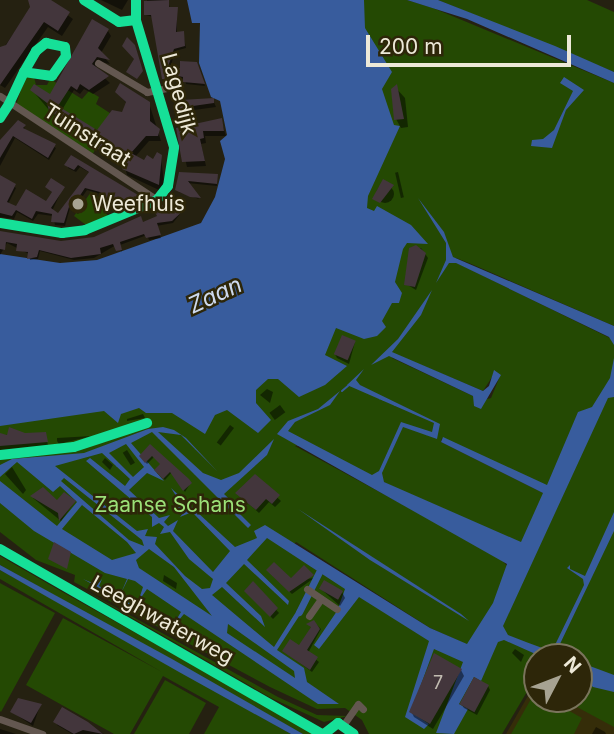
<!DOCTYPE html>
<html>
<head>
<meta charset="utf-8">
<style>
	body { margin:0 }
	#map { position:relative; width:614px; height:734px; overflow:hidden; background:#252111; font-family:Inter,sans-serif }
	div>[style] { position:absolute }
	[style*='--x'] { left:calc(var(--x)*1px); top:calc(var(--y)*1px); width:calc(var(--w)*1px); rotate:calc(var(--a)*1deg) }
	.built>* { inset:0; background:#352d09 }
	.green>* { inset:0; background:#244903 }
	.water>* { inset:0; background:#385c9d }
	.shadow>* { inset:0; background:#0007; transform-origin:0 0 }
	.round { border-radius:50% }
	.stream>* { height:2px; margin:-1px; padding:0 1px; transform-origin:1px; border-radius:1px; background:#385c9d }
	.canal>* { height:7px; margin:-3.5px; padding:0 3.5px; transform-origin:3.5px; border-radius:3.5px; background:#385c9d }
	.building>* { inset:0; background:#43363c; transform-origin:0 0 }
	.street>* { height:7px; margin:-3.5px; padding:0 3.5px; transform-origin:3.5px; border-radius:3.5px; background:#635750 }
	.fast>* { height:10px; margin:-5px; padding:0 5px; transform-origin:5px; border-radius:5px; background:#16e098 }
	.dots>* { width:19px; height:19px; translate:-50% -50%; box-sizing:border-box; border:4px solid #2d2609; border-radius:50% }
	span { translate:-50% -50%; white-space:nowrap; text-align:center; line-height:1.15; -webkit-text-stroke:5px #2d2609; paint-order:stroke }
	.number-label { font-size:18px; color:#c2bcb1 }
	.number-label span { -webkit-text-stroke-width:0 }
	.street-label { font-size:21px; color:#ede9d8 }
	.poi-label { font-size:21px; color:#ede9d8 }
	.left { translate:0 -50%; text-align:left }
	.park-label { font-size:21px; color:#9be077 }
	.water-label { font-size:23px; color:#cdd9ed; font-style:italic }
	.north { position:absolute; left:523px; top:643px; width:70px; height:70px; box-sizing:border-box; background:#2d2609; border:2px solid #7a745c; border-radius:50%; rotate:48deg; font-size:19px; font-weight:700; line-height:28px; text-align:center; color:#ede9d8 }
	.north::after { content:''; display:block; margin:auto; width:24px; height:32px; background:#a7a392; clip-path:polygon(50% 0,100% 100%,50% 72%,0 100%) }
	.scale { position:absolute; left:366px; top:35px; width:205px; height:32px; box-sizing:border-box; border:4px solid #ede9d8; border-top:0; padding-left:9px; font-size:21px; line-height:24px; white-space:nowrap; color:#ede9d8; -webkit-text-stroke:5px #2d2609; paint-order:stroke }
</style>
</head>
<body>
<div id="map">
	<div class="built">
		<i style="clip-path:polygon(533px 687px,537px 688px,537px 699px,566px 699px,614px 719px,614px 734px,506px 734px)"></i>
	</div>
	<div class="green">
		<i style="clip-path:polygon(evenodd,346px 0,407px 0,433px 8px,614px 83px,614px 326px,469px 263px,456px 258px,455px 262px,614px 340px,614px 727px,562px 699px,579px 699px,579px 657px,537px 657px,537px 687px,531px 685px,502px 734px,369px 734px,362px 720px,345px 708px,317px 709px,270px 687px,74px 582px,75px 575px,36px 560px,0 532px,0 413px,352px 215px,346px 0,395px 354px,483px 391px,494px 374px,500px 376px,491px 398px,476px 402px,473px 396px,392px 358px,395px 354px,346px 0,442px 438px,544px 486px,543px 493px,441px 442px,442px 438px,346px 0,306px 442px,413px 497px,518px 542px,505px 579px,508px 567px,499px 557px,295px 446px,306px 442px,346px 0,296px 542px,430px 628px,466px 644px,459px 654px,289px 550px,296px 542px)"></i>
		<i style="clip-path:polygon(438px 0,587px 0,614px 12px,614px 72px)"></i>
		<i style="clip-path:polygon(25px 77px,34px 77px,36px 85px,47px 85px,50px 79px,82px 99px,89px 91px,99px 97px,96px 104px,116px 117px,92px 155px,16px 105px)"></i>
		<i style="clip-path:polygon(91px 192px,110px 205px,105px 212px,108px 216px,86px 225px,74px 216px)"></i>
		<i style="clip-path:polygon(0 556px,59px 590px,316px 734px,303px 734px,0 565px)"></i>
		<i style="clip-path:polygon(0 570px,93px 621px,291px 734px,204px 734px,219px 707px,163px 676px,130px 734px,114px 734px,26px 685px,63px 618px,162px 672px,0 579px)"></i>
		<i style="clip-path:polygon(0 583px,55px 613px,1px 712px,0 711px)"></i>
		<i style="clip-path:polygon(73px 584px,278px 697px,317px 715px,348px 716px,324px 722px,271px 698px)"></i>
		<i style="clip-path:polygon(165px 680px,206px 703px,189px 734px,134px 734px)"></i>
		<i style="clip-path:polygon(535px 692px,537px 699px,548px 699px,582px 718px,574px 734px,511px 734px)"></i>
	</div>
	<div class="water">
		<i style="clip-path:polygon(187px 0,364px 0,365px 28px,392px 72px,382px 89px,394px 125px,400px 126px,368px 196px,367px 208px,374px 211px,377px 206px,411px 225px,428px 244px,407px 243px,403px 249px,395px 282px,402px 293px,399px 303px,392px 303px,382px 321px,386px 327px,377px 336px,364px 339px,336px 328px,325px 355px,347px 366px,325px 385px,299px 397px,278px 379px,268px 379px,256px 390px,256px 403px,271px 420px,258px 433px,227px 410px,215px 415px,205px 434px,172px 413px,146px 413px,139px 408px,121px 414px,118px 423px,104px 411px,0 426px,0 254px,60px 263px,97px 260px,201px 223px,215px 197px,225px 159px,220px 141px,227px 135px,220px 101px,211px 97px,199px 63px,200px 23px,192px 23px)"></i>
		<i style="clip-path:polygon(407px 0,438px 0,555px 46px,614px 72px,614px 83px,467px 19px)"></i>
		<i style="clip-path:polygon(564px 77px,584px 90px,566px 110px,552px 148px,531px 146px,532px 140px,543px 139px,554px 130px,573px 91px,560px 83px)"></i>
		<i style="clip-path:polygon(418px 198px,444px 232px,453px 257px,614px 326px,614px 345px,609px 337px,456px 263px,449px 263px,436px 283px,446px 260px,446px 243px)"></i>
		<i style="clip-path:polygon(432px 290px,421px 315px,392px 352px,483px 391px,489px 386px,494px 370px,501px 375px,481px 409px,474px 406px,473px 396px,389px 356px,371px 365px,398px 339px)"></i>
		<i style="clip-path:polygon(evenodd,614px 358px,614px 397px,608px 398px,503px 626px,508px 635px,526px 642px,545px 649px,555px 645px,584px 585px,583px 579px,567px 568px,570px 565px,570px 569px,585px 576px,614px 512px,614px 531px,559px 646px,570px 657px,540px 656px,504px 640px,498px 642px,481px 681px,474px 677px,459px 704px,468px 709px,454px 734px,436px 733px,463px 662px,434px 649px,411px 712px,429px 724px,424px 729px,405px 717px,429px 641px,359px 597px,319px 649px,314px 645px,337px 611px,345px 589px,267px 538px,247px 560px,289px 601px,288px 605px,244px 564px,226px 583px,261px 616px,265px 627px,222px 587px,212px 595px,274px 647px,301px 604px,305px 607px,277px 650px,304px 668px,307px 682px,339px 704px,318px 704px,184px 614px,172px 628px,83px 579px,97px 585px,102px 579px,99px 586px,172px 627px,181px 612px,147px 589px,138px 602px,143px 587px,135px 581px,128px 579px,121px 593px,127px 579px,105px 573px,34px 531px,0 503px,0 481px,57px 526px,77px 502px,60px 486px,53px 492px,17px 462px,0 477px,0 465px,12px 459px,84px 453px,148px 429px,163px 427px,174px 430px,186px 438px,218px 472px,181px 435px,158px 432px,203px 473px,221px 480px,239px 473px,274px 439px,267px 455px,224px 494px,241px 510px,239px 513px,251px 525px,248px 528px,152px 432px,131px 443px,164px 481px,147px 473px,129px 490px,159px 518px,170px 515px,164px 522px,168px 526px,178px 520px,173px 531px,213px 572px,230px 551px,192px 512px,180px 517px,187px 508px,174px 511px,180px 502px,171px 488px,235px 547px,257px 538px,254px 531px,265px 525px,430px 628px,467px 644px,493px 603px,507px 564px,277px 434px,288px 421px,318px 409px,340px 391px,330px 405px,295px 422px,288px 431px,372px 475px,379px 471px,401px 422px,432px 432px,434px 423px,347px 385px,364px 369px,356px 380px,360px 385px,440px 424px,437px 439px,403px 427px,382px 473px,384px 482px,521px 542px,543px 493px,441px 442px,443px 437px,547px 485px,578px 412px,592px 407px,610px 378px,614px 358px,126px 444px,144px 467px,133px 477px,109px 453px,126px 444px,614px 358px,102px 453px,130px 479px,125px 486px,90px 458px,86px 461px,152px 517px,152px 527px,159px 523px,164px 527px,160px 534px,170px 532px,189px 559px,213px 579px,210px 588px,202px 589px,185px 576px,155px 544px,157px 537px,145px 536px,148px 529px,137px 531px,55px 466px,102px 453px,614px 358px,64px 478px,142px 540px,144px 546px,129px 540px,61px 481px,64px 478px,614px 358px,82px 505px,127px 542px,136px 553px,112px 560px,62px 529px,82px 505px,614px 358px,149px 549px,174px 567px,212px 616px,139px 568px,136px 560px,149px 549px,614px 358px,228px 624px,294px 671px,295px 678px,227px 633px,228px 624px)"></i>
		<i style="clip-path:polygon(298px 509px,461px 614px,469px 621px,370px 560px)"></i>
		<i style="clip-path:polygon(0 565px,172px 659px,303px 734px,291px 734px,179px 672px,0 570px)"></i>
		<i style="clip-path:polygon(579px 662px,614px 675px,614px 692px,593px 687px,579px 674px)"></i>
	</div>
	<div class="shadow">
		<i style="clip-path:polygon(29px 0,46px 0,73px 19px,62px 36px,48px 27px,5px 88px,0 85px,0 53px,32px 7px)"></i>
		<i style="clip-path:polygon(101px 0,128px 0,122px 10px)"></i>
		<i style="clip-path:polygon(147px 0,168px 0,170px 9px,177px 8px,177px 34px,183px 33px,186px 48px,175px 51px,170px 69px,198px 67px,205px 86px,186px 84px,185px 79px,174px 77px,173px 82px,165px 82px,153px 17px,146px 15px)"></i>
		<i style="clip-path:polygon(108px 31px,111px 36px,101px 53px,110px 64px,101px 62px,95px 69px,110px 83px,93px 94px,84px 89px,80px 94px,74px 90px,62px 110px,98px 133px,123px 114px,127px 104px,117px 92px,149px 103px,161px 141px,149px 141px,135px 157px,144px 163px,161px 157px,164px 183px,159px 190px,127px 175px,125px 167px,103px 155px,102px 146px,54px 116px,32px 90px,51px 97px)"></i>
		<i style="clip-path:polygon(395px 87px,405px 98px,408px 127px,401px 128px,396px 119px)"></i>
		<i style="clip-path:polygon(213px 100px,216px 107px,187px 111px,188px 120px,184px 120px,183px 101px)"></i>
		<i style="clip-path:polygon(221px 120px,226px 136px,205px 136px,206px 143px,201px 144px,206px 166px,187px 167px,178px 129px)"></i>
		<i style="clip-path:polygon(24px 126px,25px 131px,56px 148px,49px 160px,15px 138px,0 166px,0 145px)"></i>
		<i style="clip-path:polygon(71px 157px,138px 199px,117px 209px,104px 195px,87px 190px,80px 200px,85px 205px,78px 214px,70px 208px,65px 226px,55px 225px,53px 216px,38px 214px,33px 221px,17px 212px,14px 219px,0 217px,0 176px,16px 188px,8px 204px,17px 208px,46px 203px,53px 193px,47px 187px,63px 188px,52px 211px,58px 216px,90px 173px,80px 167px,76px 172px,68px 168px)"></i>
		<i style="left:398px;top:172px;width:26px;height:3px;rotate:77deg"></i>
		<i style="clip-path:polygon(181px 174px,217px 176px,217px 186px,187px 183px,199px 199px,179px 192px)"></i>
		<i class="round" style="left:376px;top:185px;width:18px;height:18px"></i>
		<i style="clip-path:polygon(172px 199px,184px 209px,173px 223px,156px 226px,161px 238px,149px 240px,147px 235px,120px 245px,122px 252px,116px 245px,94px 258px,74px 260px,40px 251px,38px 259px,30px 260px,29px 254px,7px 243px,0 255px,0 232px,63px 243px,106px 235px,159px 217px)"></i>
		<i style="clip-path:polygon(421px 248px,428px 258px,416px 290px,406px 284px,411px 250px)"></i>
		<i style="clip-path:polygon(355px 342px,349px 364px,337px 358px,335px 354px)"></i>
		<i style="clip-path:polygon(267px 389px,273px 392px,270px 403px,260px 395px)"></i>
		<i style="left:280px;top:405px;width:9px;height:13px;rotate:54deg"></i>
		<i style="clip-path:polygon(143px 414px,145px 418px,127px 421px,127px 419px)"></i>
		<i style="left:230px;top:425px;width:5px;height:22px;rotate:37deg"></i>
		<i style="clip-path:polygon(45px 434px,48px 445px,0 452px,0 435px)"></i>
		<i style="clip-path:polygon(92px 436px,59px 444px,57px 441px,57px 438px)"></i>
		<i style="clip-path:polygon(150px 446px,190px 484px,185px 492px,172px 472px,165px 480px,157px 473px,162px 465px,154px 457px,147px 464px,142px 458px)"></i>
		<i style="left:127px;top:450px;width:15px;height:5px;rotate:58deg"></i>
		<i style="clip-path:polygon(105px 458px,113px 465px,110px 470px,102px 462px)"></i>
		<i style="clip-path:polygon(12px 467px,26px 490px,23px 494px,5px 474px)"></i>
		<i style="clip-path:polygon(255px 477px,281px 501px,275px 507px,269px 502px,259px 513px,237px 493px)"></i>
		<i style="clip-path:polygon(43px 489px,57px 502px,74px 503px,61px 521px,33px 498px)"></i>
		<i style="clip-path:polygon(270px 573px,291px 581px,314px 578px,292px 594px)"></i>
		<i style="clip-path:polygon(164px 575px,177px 583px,176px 589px,163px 581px)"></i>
		<i style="clip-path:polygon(253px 584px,279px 613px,273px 619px,246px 591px)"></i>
		<i style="clip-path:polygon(321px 589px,342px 592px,345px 598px,340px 606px)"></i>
		<i style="clip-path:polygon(314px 622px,321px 629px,308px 653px,319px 662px,312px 672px,284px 651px,300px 647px)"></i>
		<i style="clip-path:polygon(515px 649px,524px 655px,521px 662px,512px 653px)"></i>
		<i style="clip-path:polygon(461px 670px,464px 676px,433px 729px,414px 717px,411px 711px)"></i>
		<i style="clip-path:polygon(488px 686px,490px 690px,477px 715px,464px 708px,461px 704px)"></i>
		<i style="clip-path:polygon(40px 706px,33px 726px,12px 712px)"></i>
		<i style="clip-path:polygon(62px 710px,104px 734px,72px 734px,57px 725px)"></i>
		<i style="clip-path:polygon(596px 727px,605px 732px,606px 734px,592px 734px)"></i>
		<i style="clip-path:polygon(0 729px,16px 734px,0 734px)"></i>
	</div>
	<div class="stream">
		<i style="--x:342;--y:391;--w:8;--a:-40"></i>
	</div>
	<div class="canal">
		<i style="--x:299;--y:612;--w:45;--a:-63.4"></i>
	</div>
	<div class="building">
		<i style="clip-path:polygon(28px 0,51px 0,70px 12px,58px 31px,44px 22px,0 85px,0 47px,6px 45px,30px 7px)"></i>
		<i style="clip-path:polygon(169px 0,169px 7px,178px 7px,176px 32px,184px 31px,185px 46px,174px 49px,168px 67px,180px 68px,180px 61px,197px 62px,205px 84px,183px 82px,183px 77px,173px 75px,172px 80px,162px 79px,151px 15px,144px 15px,144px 1px)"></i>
		<i style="clip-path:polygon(92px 19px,109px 29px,98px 48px,110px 60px,97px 57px,92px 64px,109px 76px,89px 90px,80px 84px,77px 90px,71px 86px,58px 106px,97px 130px,112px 110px,122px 112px,126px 102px,115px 92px,120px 83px,150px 102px,150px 121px,160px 129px,158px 136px,146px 136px,131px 153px,144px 160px,147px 155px,153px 159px,157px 152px,162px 155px,159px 185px,122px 169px,125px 164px,98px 149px,101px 143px,49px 111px,47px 103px,30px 90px,34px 84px,50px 94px)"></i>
		<i style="clip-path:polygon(127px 37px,135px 45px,143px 71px,137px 79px,126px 72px,134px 59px,122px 46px)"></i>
		<i style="clip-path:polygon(397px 84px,404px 119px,394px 120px,391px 89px)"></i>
		<i style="clip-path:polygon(214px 98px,214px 103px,186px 107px,187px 115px,179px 117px,181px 100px)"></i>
		<i style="clip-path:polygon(222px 118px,224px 131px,203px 131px,204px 138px,200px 139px,205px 161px,182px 162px,176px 128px)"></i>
		<i style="clip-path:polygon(18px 120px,26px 125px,23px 128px,56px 144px,48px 158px,13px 136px,0 158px,0 140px)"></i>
		<i style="clip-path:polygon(71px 155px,138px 195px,135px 200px,131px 197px,127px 204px,114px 207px,100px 192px,85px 188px,79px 197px,84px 201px,76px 212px,69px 207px,64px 223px,51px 222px,52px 214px,36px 211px,32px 219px,16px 210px,12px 216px,0 213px,0 175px,16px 184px,7px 202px,16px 206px,26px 189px,46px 201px,52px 192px,45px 187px,51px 178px,65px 187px,51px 208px,58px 213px,89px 172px,78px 165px,74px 170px,64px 165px)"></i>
		<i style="clip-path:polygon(179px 172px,218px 174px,217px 184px,188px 181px,201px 198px,190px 197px,175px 190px)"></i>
		<i style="clip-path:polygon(383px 179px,394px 185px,380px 203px,372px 199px)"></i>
		<i style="clip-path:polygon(172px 196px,184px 210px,172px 221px,157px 223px,161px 235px,146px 238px,144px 234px,120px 242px,122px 250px,116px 251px,113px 244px,100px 248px,101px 254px,71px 258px,39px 250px,37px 257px,27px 259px,28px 252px,16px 251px,17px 244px,6px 242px,5px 250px,0 249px,0 231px,61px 241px,94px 237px,141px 216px,143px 222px,157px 216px,155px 212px)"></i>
		<i style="clip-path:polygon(416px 245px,426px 253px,415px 287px,404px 285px,409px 248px)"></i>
		<i style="left:342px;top:335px;width:15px;height:21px;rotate:23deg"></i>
		<i style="clip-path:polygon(9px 427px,25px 433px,46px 432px,48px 442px,0 446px,0 433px,7px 435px)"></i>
		<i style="clip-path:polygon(150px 444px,189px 479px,192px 483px,183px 491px,170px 472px,163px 479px,154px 470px,160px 464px,152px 456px,145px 463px,139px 456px)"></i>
		<i style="clip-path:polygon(255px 474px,280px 495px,272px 504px,266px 499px,256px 510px,235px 493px)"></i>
		<i style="clip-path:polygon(43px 487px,57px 500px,64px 492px,76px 501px,59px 521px,58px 513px,30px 496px)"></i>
		<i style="clip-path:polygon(54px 542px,71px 552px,67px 569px,48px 559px)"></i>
		<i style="clip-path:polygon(274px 562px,291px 578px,304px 565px,314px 575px,289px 592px,266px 570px)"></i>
		<i style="left:324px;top:580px;width:22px;height:10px;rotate:30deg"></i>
		<i style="clip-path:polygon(253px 581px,278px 608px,270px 617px,244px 591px)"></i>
		<i style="clip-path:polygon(314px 620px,320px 629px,307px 650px,318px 657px,310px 670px,282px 651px,290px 639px,299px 645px,311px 627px,306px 624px)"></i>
		<i style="clip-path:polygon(434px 653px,462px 669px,430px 724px,409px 712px)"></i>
		<i style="left:474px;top:677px;width:17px;height:31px;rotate:28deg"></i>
		<i style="clip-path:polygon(18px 698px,42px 704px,31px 723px,10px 712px)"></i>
		<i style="clip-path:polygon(62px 707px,88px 722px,103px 734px,83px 730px,74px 734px,53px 722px)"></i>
	</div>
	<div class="street">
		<i style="--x:98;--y:63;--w:57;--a:30.6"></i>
		<i style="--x:147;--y:92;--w:20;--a:-11"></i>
		<i style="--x:0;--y:96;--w:188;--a:33.5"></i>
		<i style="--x:307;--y:589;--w:36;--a:34"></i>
		<i style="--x:309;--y:616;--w:21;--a:-55"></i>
		<i style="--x:0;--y:719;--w:45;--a:19.7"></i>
		<i style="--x:344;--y:724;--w:24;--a:-55"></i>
		<i style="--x:358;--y:704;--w:7;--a:45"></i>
	</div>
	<div class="fast">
		<i style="--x:84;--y:0;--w:41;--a:32.2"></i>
		<i style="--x:119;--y:22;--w:17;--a:-7"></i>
		<i style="--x:0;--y:118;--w:17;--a:-57"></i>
		<i style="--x:9;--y:104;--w:35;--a:-65"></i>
		<i style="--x:24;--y:72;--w:24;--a:-60"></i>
		<i style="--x:36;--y:51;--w:13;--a:-39"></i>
		<i style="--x:46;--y:43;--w:19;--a:12"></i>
		<i style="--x:65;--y:47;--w:9;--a:84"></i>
		<i style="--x:66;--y:56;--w:24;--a:125"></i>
		<i style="--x:52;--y:76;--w:28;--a:-172"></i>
		<i style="--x:0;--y:223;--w:63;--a:9.2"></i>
		<i style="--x:62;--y:233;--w:23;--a:-7"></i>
		<i style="--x:85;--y:230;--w:78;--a:-22.6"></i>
		<i style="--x:157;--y:200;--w:18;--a:-52"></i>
		<i style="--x:168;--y:186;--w:39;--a:-81"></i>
		<i style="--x:174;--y:147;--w:133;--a:-106.7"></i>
		<i style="--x:136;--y:20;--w:20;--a:-90"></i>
		<i style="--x:0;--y:455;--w:74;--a:-6.2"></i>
		<i style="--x:74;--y:447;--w:77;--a:-18.2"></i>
		<i style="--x:0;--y:549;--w:371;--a:29.9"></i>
		<i style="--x:324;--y:734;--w:18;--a:-38"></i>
		<i style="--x:338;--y:723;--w:19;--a:35"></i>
	</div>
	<div class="dots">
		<i style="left:78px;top:204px;background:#a7a392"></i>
	</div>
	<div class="number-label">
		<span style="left:438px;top:683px">7</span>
	</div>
	<div class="street-label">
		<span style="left:179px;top:94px;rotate:75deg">Lagedijk</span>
		<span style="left:87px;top:135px;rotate:32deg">Tuinstraat</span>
		<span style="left:162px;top:620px;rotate:29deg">Leeghwaterweg</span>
	</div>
	<div class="poi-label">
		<span class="left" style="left:92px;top:204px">Weefhuis</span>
	</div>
	<div class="park-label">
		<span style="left:170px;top:505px">Zaanse Schans</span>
	</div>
	<div class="water-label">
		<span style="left:215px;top:295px;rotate:-25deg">Zaan</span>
	</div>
	<div class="north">N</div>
	<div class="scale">200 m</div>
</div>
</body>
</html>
